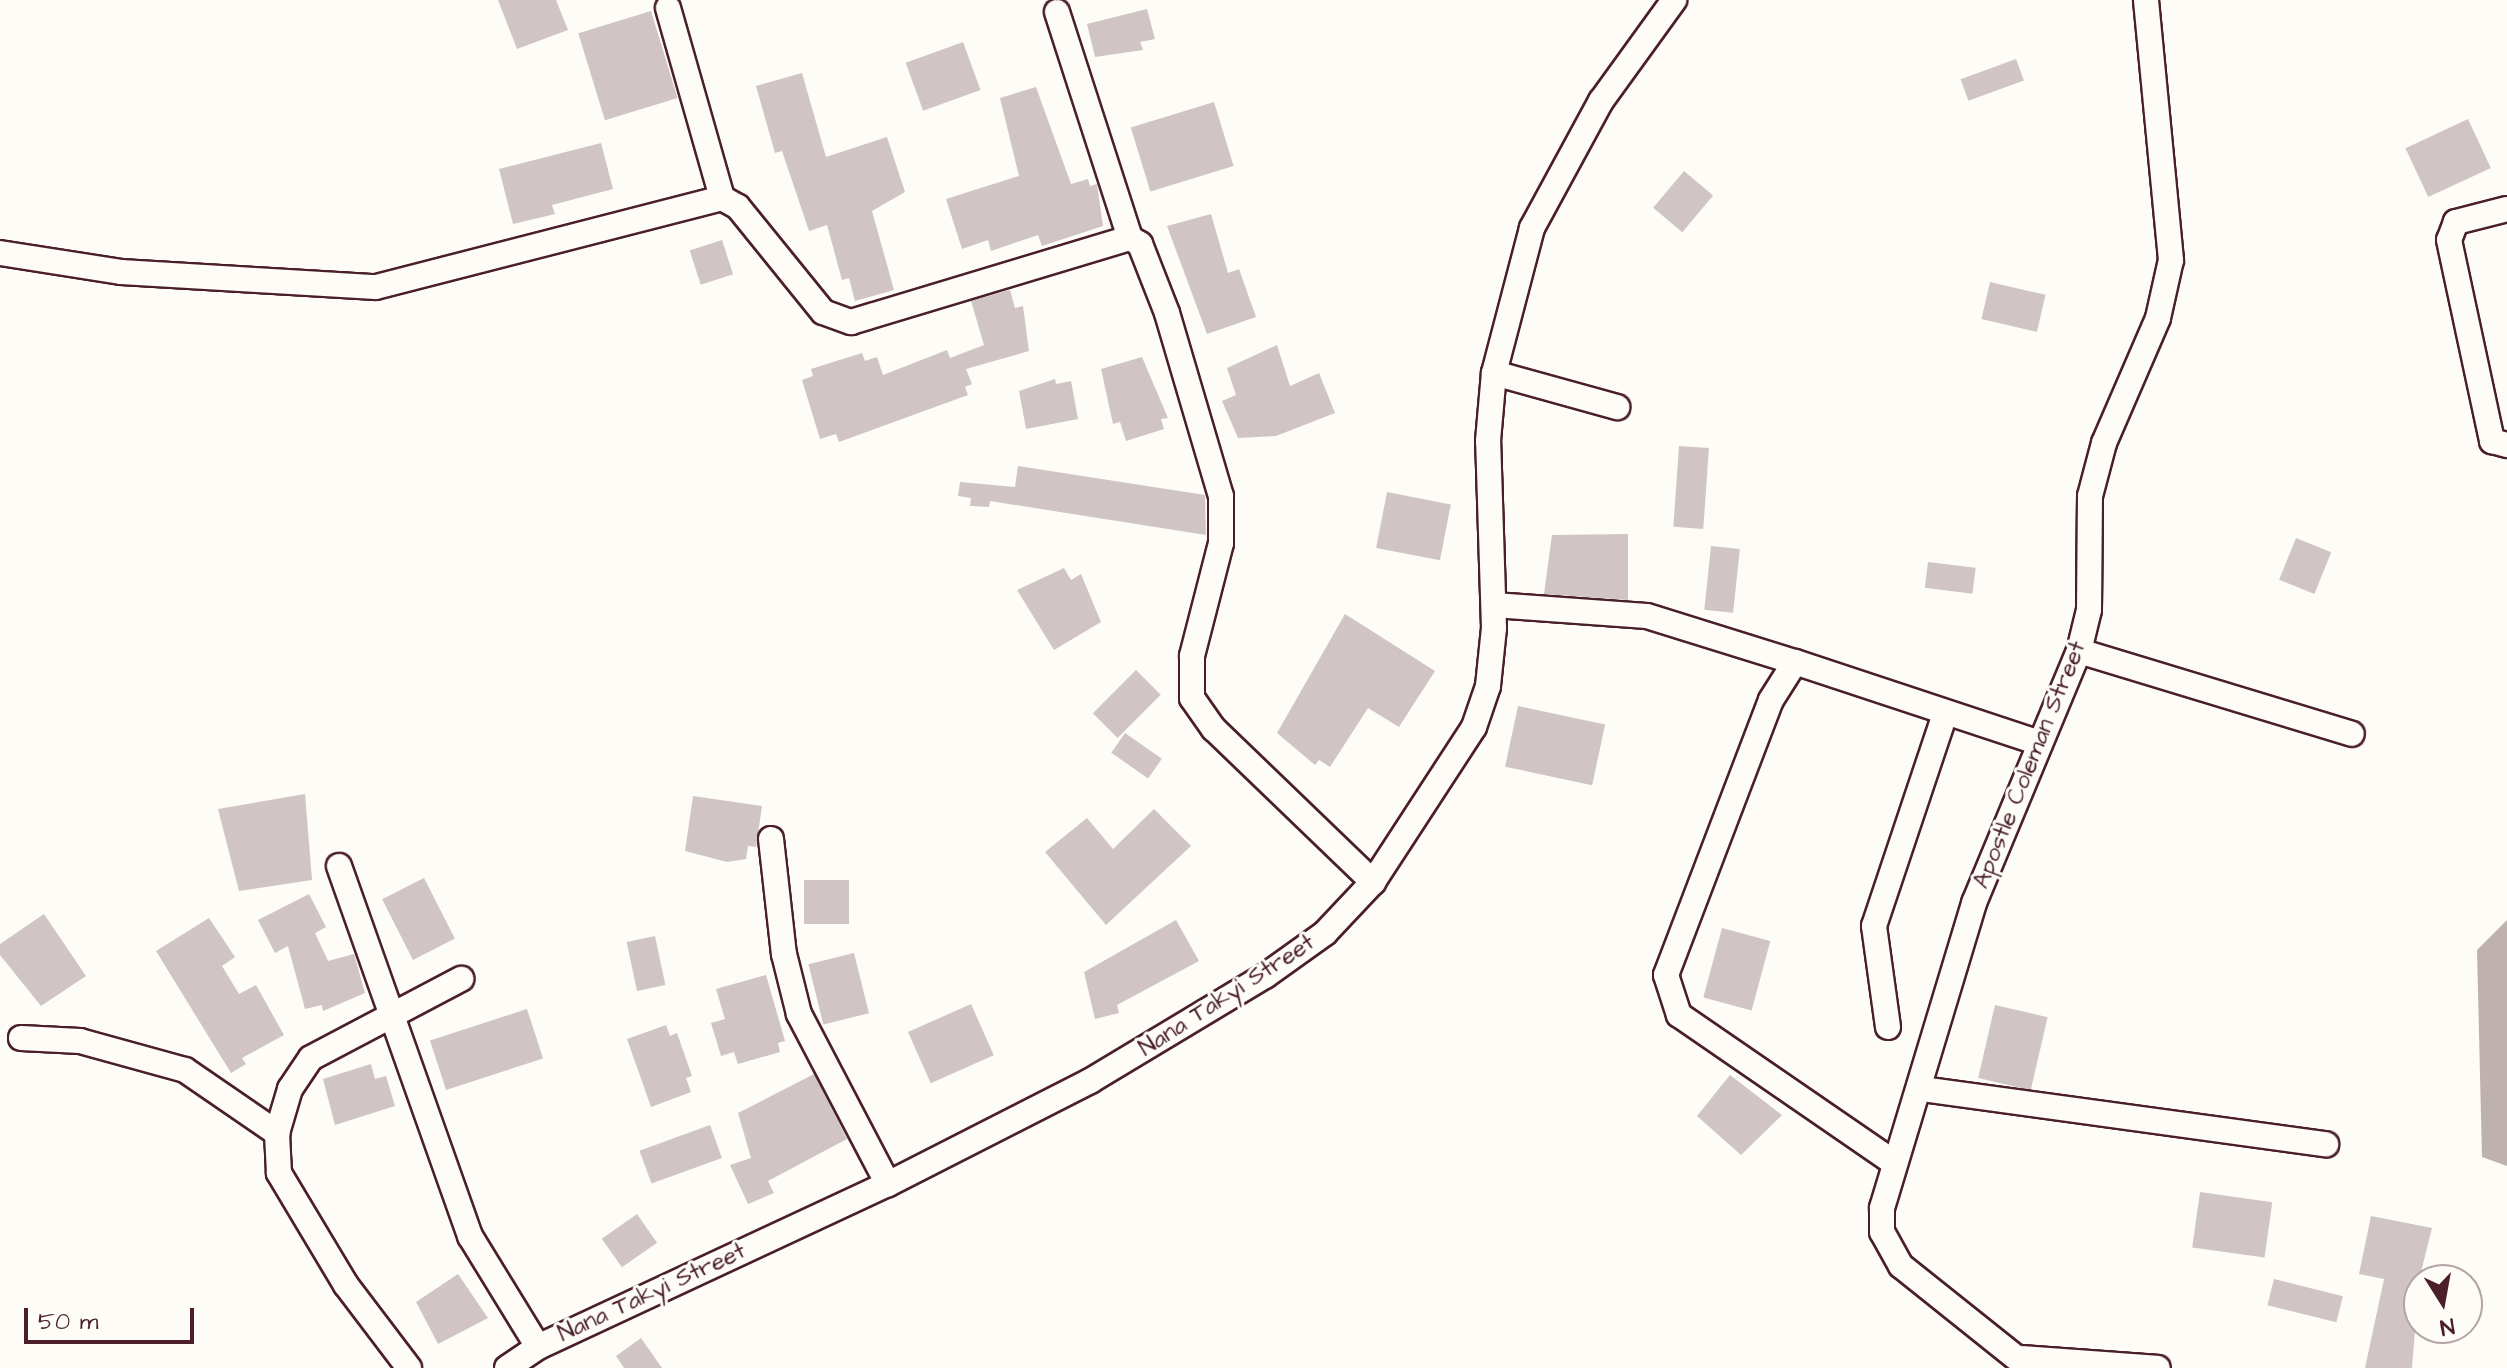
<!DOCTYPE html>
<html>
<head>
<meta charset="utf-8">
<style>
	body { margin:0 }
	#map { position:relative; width:2507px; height:1368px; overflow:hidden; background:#fdfcf7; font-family:"Architects Daughter",sans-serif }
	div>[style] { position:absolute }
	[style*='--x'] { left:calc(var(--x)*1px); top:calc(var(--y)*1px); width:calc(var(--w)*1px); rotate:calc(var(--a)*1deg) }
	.water>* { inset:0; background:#c0b1b1 }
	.building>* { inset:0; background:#d0c5c4; transform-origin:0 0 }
	.roads { filter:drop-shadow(2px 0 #4a1f2b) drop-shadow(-2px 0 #4a1f2b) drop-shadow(0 2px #4a1f2b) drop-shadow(0 -2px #4a1f2b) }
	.minor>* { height:24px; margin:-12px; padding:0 12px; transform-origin:12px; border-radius:12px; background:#fdfcf7 }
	span { translate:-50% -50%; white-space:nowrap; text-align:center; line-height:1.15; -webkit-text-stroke:6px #fdfcf7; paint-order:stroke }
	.street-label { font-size:24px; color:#4a1f2b }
	.north { position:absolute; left:2403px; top:1264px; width:80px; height:80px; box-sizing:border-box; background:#fdfcf7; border:2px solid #b5a4a5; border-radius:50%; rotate:169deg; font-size:22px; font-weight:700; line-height:32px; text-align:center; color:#4a1f2b }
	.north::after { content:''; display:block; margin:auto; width:28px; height:36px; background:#4a1f2b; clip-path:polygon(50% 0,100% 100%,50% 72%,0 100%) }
	.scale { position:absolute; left:24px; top:1308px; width:170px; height:36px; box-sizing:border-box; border:4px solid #4a1f2b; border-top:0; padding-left:10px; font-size:24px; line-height:28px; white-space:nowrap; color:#4a1f2b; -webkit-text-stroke:6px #fdfcf7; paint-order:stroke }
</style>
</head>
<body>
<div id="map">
	<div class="water">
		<i style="clip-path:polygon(2507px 920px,2507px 1166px,2482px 1157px,2477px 950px)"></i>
	</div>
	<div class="building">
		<i style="clip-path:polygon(498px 0,556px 0,568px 30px,517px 49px)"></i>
		<i style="clip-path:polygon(1147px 9px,1155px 39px,1140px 42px,1143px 50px,1095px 57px,1087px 24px)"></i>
		<i style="left:651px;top:11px;width:91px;height:76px;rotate:73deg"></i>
		<i style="left:963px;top:42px;width:51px;height:61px;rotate:70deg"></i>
		<i style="left:2016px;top:59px;width:23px;height:59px;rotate:70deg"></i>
		<i style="clip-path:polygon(802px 73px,826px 157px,887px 137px,905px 192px,872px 211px,894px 290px,855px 301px,849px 278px,842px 280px,827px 225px,809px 231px,782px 151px,775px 153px,756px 86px)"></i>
		<i style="clip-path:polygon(1036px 87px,1071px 184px,1088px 179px,1090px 186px,1097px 184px,1103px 226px,1042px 246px,1038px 235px,991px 251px,988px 240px,962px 249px,946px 199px,1019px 176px,1000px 98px)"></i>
		<i style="left:1214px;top:102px;width:67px;height:87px;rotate:73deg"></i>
		<i style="left:2468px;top:119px;width:54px;height:69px;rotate:65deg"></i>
		<i style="clip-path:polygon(601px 143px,613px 189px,552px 205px,555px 214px,513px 224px,499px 169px)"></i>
		<i style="left:1684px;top:171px;width:38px;height:48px;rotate:40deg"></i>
		<i style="clip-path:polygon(1211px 214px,1228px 273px,1239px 269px,1256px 317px,1207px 334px,1167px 226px)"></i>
		<i style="left:722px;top:240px;width:36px;height:34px;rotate:72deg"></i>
		<i style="left:1990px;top:282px;width:57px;height:38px;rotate:13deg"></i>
		<i style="clip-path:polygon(1010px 290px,1015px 308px,1023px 306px,1029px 351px,966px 369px,972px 384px,965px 387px,968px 395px,839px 442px,836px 434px,820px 439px,802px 380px,813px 376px,811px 369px,862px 353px,865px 361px,877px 357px,883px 375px,947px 350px,950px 358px,984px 345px,971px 301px)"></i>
		<i style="clip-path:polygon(1277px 345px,1290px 386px,1319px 373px,1335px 413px,1276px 436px,1238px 438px,1222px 401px,1236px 395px,1227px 368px)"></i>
		<i style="clip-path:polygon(1142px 357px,1168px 418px,1161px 419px,1164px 429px,1126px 441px,1120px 422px,1113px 424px,1101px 369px)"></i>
		<i style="clip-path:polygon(1055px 379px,1056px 384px,1071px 381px,1078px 419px,1026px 429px,1019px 391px)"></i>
		<i style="left:1679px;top:446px;width:30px;height:81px;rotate:4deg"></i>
		<i style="clip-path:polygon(1018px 466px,1205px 495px,1206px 535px,990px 501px,989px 507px,970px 506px,971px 498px,958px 496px,960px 482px,1015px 487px)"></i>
		<i style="left:1387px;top:492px;width:65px;height:57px;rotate:11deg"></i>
		<i style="clip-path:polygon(1628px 534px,1628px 600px,1544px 594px,1552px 535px)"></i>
		<i style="left:2296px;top:538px;width:38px;height:45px;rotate:22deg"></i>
		<i style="left:1711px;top:546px;width:29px;height:64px;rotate:6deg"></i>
		<i style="left:1928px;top:562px;width:48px;height:26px;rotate:7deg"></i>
		<i style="clip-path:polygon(1064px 568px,1071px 580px,1081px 574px,1101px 622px,1054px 650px,1017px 590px)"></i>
		<i style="clip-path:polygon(1345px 614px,1435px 671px,1399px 727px,1368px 708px,1330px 767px,1319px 760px,1315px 765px,1277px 733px)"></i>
		<i style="left:1136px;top:670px;width:35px;height:61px;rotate:45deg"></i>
		<i style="left:1518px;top:706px;width:89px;height:62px;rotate:12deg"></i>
		<i style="left:1125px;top:733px;width:45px;height:24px;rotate:35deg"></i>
		<i style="clip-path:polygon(305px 794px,312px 880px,239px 891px,218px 809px)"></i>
		<i style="clip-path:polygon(693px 796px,762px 806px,756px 847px,748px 846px,746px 859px,727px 862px,685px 851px)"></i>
		<i style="clip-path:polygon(1154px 809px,1191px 846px,1106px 925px,1045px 852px,1087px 818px,1113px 849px)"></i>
		<i style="left:424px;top:878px;width:68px;height:47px;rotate:63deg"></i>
		<i style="left:804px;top:880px;width:45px;height:44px"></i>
		<i style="clip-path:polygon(309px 894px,326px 927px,315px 933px,328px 961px,354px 954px,365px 993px,323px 1011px,322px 1005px,305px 1009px,288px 946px,275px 953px,258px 920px)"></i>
		<i style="clip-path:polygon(44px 914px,86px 976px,41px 1006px,0 955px,0 944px)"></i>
		<i style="clip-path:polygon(209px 918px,235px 957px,222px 966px,239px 994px,256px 985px,284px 1035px,242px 1058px,246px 1064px,231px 1073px,156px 951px)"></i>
		<i style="clip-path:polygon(1176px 920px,1199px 961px,1117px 1005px,1119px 1013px,1095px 1019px,1084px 972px)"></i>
		<i style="left:1722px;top:928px;width:50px;height:72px;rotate:15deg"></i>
		<i style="left:655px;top:936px;width:50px;height:29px;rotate:78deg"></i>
		<i style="left:854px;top:953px;width:62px;height:47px;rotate:76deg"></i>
		<i style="clip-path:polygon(766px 975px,785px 1041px,778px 1043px,780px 1052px,738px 1064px,734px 1052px,721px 1056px,711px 1023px,725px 1019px,716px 989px)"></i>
		<i style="left:971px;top:1004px;width:56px;height:69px;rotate:66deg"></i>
		<i style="left:1995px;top:1005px;width:54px;height:75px;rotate:13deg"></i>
		<i style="left:527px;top:1009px;width:52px;height:102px;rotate:72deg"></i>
		<i style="clip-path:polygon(666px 1025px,670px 1036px,677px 1033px,692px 1076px,686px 1078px,691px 1092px,651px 1107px,627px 1039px)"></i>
		<i style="clip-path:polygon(371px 1064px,375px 1079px,386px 1076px,395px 1106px,335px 1125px,323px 1079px)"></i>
		<i style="clip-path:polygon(814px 1074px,847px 1139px,768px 1181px,774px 1193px,748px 1204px,730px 1165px,751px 1158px,738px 1113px)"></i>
		<i style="clip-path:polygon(1730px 1075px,1782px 1115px,1741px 1155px,1697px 1116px)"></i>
		<i style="left:710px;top:1125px;width:35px;height:75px;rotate:70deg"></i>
		<i style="left:2200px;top:1192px;width:73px;height:56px;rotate:8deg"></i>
		<i style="left:637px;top:1214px;width:35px;height:43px;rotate:55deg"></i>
		<i style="clip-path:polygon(2371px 1216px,2432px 1228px,2419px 1280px,2412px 1368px,2365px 1368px,2384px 1279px,2359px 1274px)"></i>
		<i style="clip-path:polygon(458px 1274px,488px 1318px,438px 1344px,416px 1302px)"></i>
		<i style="left:2274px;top:1279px;width:71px;height:27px;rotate:14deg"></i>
		<i style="clip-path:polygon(641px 1338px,662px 1368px,624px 1368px,616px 1356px)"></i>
	</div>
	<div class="roads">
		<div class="minor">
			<i style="--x:668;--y:8;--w:198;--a:74.1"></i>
			<i style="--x:1057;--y:12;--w:237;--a:72.1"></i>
			<i style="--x:2507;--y:209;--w:53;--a:165.7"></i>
			<i style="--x:2456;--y:222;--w:19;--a:111"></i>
			<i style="--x:2449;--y:240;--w:206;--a:77.9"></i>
			<i style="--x:2492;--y:441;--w:16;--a:15"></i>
			<i style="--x:0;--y:253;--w:122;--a:8.9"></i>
			<i style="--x:121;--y:272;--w:255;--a:3.4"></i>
			<i style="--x:376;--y:287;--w:357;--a:-14.4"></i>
			<i style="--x:722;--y:198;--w:18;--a:29"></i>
			<i style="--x:738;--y:207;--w:135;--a:51"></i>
			<i style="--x:823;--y:312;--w:30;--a:20"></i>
			<i style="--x:851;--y:322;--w:291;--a:-16.8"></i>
			<i style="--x:1130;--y:238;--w:12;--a:31"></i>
			<i style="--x:1140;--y:244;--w:74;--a:68.6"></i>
			<i style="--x:1167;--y:313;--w:191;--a:73.6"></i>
			<i style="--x:1221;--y:496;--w:47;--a:90"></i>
			<i style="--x:1221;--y:543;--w:117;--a:104.4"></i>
			<i style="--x:1192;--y:656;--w:42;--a:90"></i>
			<i style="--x:1192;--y:698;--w:38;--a:55"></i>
			<i style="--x:1214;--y:729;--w:221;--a:43.9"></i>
			<i style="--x:1494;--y:373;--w:128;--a:15.5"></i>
			<i style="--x:1494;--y:605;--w:153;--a:4.1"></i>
			<i style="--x:1647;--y:616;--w:155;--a:17.3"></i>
			<i style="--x:2079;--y:651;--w:285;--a:16.9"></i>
			<i style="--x:771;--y:839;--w:116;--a:83.6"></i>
			<i style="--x:784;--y:954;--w:62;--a:76"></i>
			<i style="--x:799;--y:1014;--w:192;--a:62.4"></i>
			<i style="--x:339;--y:866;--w:393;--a:70.5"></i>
			<i style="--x:470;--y:1236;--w:130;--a:58.5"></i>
			<i style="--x:1888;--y:1027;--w:102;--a:-97.9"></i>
			<i style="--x:1874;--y:926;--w:224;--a:-71.5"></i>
			<i style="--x:21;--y:1038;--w:59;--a:2.9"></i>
			<i style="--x:80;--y:1041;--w:109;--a:15.4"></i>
			<i style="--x:185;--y:1070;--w:112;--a:34.4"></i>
			<i style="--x:1922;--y:1089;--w:408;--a:7.8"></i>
			<i style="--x:1893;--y:1162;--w:260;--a:-145.5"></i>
			<i style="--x:1679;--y:1015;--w:42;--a:-108"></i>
			<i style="--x:1666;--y:975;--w:294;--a:-69.1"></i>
			<i style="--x:1771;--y:700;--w:45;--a:-57.7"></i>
			<i style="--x:1795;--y:662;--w:255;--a:18.3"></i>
			<i style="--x:2023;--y:1358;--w:135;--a:4.2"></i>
			<i style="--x:409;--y:1368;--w:104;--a:-127.2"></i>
			<i style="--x:346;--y:1285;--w:131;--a:-120.9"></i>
			<i style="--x:279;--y:1173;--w:40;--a:-92.9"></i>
			<i style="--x:277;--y:1133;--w:46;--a:-73.5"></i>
			<i style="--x:290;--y:1089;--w:37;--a:-56"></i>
			<i style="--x:311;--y:1058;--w:170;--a:-27.8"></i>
			<i style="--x:507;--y:1368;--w:37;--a:-34"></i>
			<i style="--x:538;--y:1347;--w:386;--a:-25"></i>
			<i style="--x:888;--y:1184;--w:227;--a:-27"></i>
			<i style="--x:1090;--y:1081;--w:204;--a:-31"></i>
			<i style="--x:1265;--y:976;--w:74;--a:-35.6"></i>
			<i style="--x:1325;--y:933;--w:70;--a:-46.7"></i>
			<i style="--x:1373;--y:882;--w:185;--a:-56.9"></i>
			<i style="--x:1474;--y:727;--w:43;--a:-71.1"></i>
			<i style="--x:1488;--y:686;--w:58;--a:-84.1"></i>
			<i style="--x:1494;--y:628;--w:187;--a:-91.8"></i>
			<i style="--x:1488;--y:441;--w:68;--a:-85"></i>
			<i style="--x:1494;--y:373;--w:150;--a:-75.3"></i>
			<i style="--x:1532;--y:228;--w:145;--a:-61.5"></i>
			<i style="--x:1601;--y:101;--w:125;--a:-54.1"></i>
			<i style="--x:2029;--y:1368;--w:164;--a:-141.4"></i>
			<i style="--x:1901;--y:1266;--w:39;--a:-119"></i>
			<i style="--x:1882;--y:1232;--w:24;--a:-90"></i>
			<i style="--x:1882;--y:1208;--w:319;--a:-73.2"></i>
			<i style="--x:1974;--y:903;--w:273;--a:-67.4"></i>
			<i style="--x:2079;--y:651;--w:42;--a:-76.3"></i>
			<i style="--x:2089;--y:610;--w:114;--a:-89.5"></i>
			<i style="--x:2090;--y:496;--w:55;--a:-75.2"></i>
			<i style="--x:2104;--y:443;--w:136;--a:-66.6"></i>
			<i style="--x:2158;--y:318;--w:59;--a:-77.4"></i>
			<i style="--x:2171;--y:260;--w:261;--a:-95.5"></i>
		</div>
	</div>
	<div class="street-label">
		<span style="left:2030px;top:765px;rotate:-68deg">Apostle Coleman Street</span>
		<span style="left:1227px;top:996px;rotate:-33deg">Nana Takyi Street</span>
		<span style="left:652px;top:1293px;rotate:-25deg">Nana Takyi Street</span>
	</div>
	<div class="north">N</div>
	<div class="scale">50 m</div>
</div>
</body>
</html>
